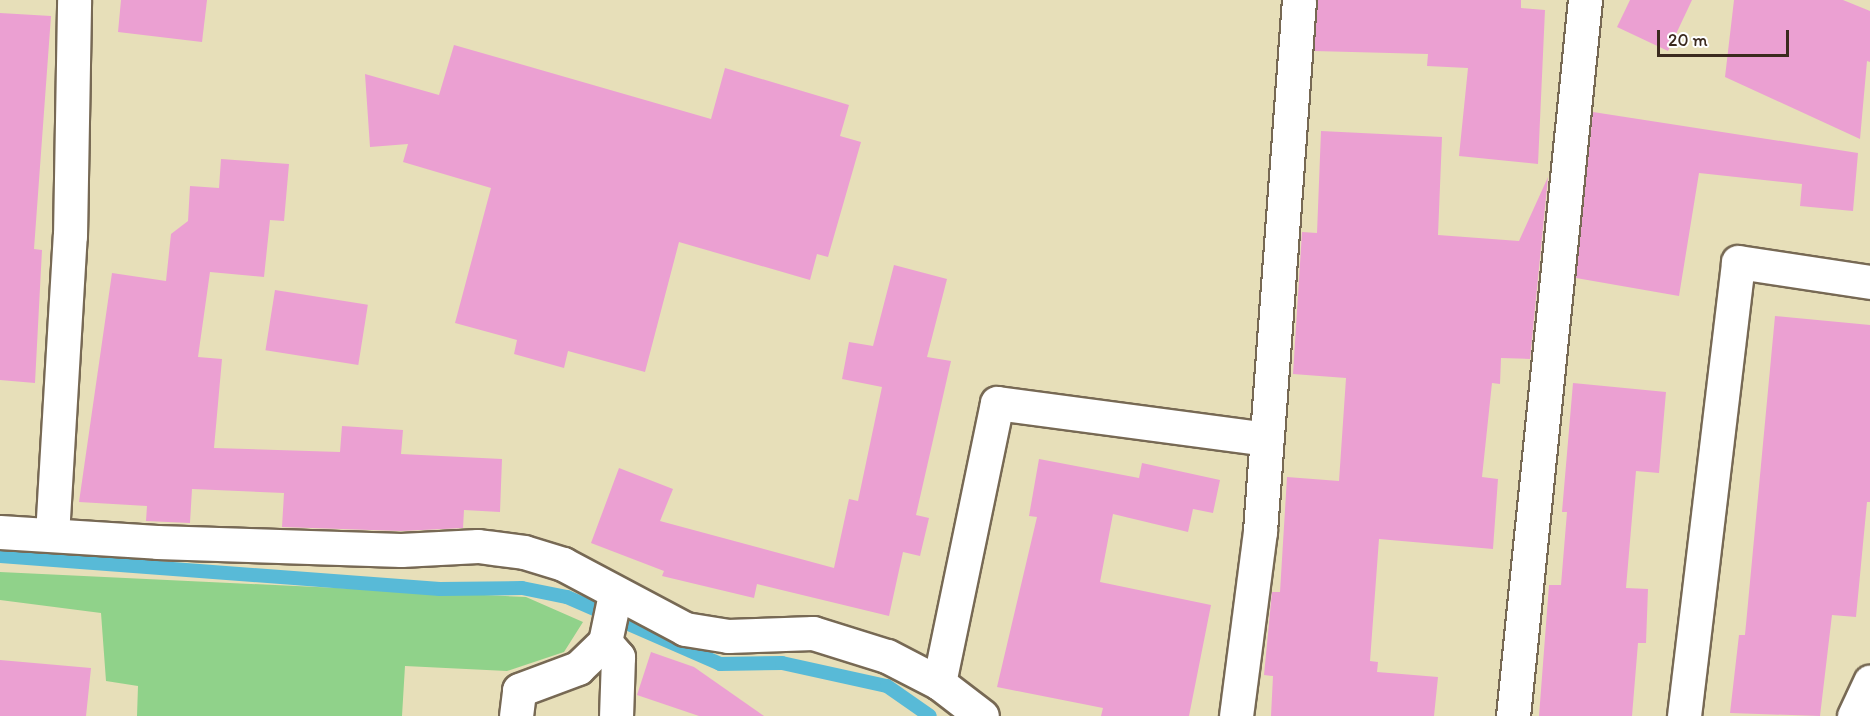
<!DOCTYPE html>
<html>
<head>
<meta charset="utf-8">
<style>
	body { margin:0 }
	#map { position:relative; width:1870px; height:716px; overflow:hidden; background:#e7dfb9; font-family:Itim,sans-serif }
	div>[style] { position:absolute }
	[style*='--x'] { left:calc(var(--x)*1px); top:calc(var(--y)*1px); width:calc(var(--w)*1px); rotate:calc(var(--a)*1deg) }
	.green>* { inset:0; background:#90d28a }
	.stream>* { height:14px; margin:-7px; padding:0 7px; transform-origin:7px; border-radius:7px; background:#58bad7 }
	.building>* { inset:0; background:#eba0d2; transform-origin:0 0 }
	.roads { filter:drop-shadow(2px 0 #776954) drop-shadow(-2px 0 #776954) drop-shadow(0 2px #776954) drop-shadow(0 -2px #776954) }
	.minor>* { height:33px; margin:-16.5px; padding:0 16.5px; transform-origin:16.5px; border-radius:16.5px; background:#fff }
	span { translate:-50% -50%; white-space:nowrap; text-align:center; line-height:1.15; -webkit-text-stroke:4.5px #fff; paint-order:stroke }
	.scale { position:absolute; left:1657px; top:30px; width:132px; height:27px; box-sizing:border-box; border:3px solid #3b2a1e; border-top:0; padding-left:8px; font-size:18px; line-height:21px; white-space:nowrap; color:#3b2a1e; -webkit-text-stroke:4px #fff; paint-order:stroke }
</style>
</head>
<body>
<div id="map">
	<div class="green">
		<i style="clip-path:polygon(0 572px,526px 597px,583px 622px,564px 652px,507px 671px,405px 666px,402px 716px,137px 716px,138px 686px,106px 681px,101px 613px,0 600px)"></i>
	</div>
	<div class="stream">
		<i style="--x:0;--y:556;--w:441;--a:4.3"></i>
		<i style="--x:440;--y:589;--w:82;--a:-0.7"></i>
		<i style="--x:522;--y:588;--w:46;--a:11.3"></i>
		<i style="--x:567;--y:597;--w:167;--a:23.6"></i>
		<i style="--x:720;--y:664;--w:62;--a:-0.9"></i>
		<i style="--x:782;--y:663;--w:107;--a:12.4"></i>
		<i style="--x:887;--y:686;--w:52;--a:34.9"></i>
	</div>
	<div class="building">
		<i style="clip-path:polygon(121px 0,207px 0,202px 42px,118px 32px)"></i>
		<i style="clip-path:polygon(1318px 0,1521px 0,1521px 8px,1545px 10px,1538px 164px,1459px 156px,1468px 68px,1427px 66px,1428px 54px,1314px 51px)"></i>
		<i style="clip-path:polygon(1630px 0,1692px 0,1668px 51px,1617px 27px)"></i>
		<i style="clip-path:polygon(1734px 0,1843px 0,1870px 11px,1870px 62px,1867px 61px,1860px 139px,1725px 77px)"></i>
		<i style="clip-path:polygon(0 13px,51px 16px,34px 249px,42px 250px,35px 383px,0 380px)"></i>
		<i style="clip-path:polygon(454px 45px,711px 119px,725px 68px,849px 105px,840px 136px,861px 142px,828px 257px,817px 254px,810px 280px,679px 242px,645px 372px,568px 351px,564px 368px,514px 354px,517px 340px,455px 323px,491px 188px,403px 162px,408px 144px,370px 147px,365px 74px,439px 95px)"></i>
		<i style="clip-path:polygon(1593px 112px,1858px 153px,1853px 211px,1800px 206px,1802px 184px,1699px 173px,1679px 296px,1576px 278px)"></i>
		<i style="clip-path:polygon(1321px 131px,1442px 137px,1438px 235px,1519px 241px,1548px 177px,1530px 359px,1501px 358px,1500px 384px,1492px 383px,1482px 477px,1498px 479px,1493px 549px,1379px 539px,1370px 661px,1378px 662px,1377px 672px,1438px 677px,1434px 716px,1271px 716px,1273px 676px,1264px 675px,1272px 592px,1280px 592px,1287px 477px,1339px 481px,1346px 378px,1293px 374px,1302px 232px,1317px 233px)"></i>
		<i style="clip-path:polygon(221px 159px,289px 164px,284px 221px,270px 220px,264px 277px,210px 272px,198px 357px,222px 359px,214px 448px,340px 452px,342px 426px,403px 430px,401px 454px,502px 459px,500px 512px,464px 510px,463px 528px,401px 531px,282px 527px,284px 493px,192px 489px,190px 523px,146px 521px,147px 506px,79px 502px,112px 273px,166px 281px,171px 234px,188px 221px,190px 186px,219px 188px)"></i>
		<i style="clip-path:polygon(894px 265px,947px 279px,927px 357px,951px 361px,916px 515px,929px 518px,920px 556px,903px 552px,889px 616px,757px 584px,754px 598px,662px 576px,664px 571px,591px 543px,619px 468px,673px 489px,660px 521px,834px 568px,849px 499px,858px 501px,882px 387px,842px 379px,849px 342px,873px 346px)"></i>
		<i style="left:275px;top:290px;width:94px;height:61px;rotate:9deg"></i>
		<i style="clip-path:polygon(1775px 316px,1870px 325px,1870px 502px,1867px 502px,1856px 617px,1832px 615px,1820px 716px,1730px 713px,1739px 635px,1745px 635px)"></i>
		<i style="clip-path:polygon(1573px 383px,1666px 392px,1659px 473px,1636px 471px,1626px 588px,1648px 589px,1646px 643px,1638px 643px,1632px 716px,1539px 716px,1549px 585px,1561px 585px,1567px 512px,1562px 512px)"></i>
		<i style="clip-path:polygon(1039px 459px,1139px 478px,1142px 463px,1220px 480px,1213px 513px,1193px 509px,1188px 532px,1113px 514px,1100px 582px,1211px 605px,1189px 716px,1101px 716px,1103px 708px,997px 687px,1037px 517px,1029px 516px)"></i>
		<i style="clip-path:polygon(651px 652px,694px 667px,764px 716px,699px 716px,637px 695px)"></i>
		<i style="clip-path:polygon(0 660px,91px 668px,86px 716px,0 716px)"></i>
	</div>
	<div class="roads">
		<div class="minor">
			<i style="--x:0;--y:532;--w:157;--a:3.6"></i>
			<i style="--x:157;--y:542;--w:244;--a:1.9"></i>
			<i style="--x:401;--y:550;--w:77;--a:-3"></i>
			<i style="--x:478;--y:546;--w:46;--a:7.4"></i>
			<i style="--x:524;--y:552;--w:41;--a:17.1"></i>
			<i style="--x:563;--y:564;--w:138;--a:28"></i>
			<i style="--x:685;--y:629;--w:44;--a:9.2"></i>
			<i style="--x:728;--y:636;--w:85;--a:-2"></i>
			<i style="--x:813;--y:633;--w:77;--a:17.3"></i>
			<i style="--x:887;--y:656;--w:59;--a:27.4"></i>
			<i style="--x:939;--y:683;--w:54;--a:37.5"></i>
			<i style="--x:52;--y:535;--w:300;--a:-86.6"></i>
			<i style="--x:70;--y:236;--w:236;--a:-89"></i>
			<i style="--x:605;--y:642;--w:20;--a:49"></i>
			<i style="--x:618;--y:657;--w:59;--a:91.9"></i>
			<i style="--x:939;--y:683;--w:286;--a:-78.3"></i>
			<i style="--x:997;--y:403;--w:272;--a:7.6"></i>
			<i style="--x:516;--y:716;--w:26;--a:-83"></i>
			<i style="--x:519;--y:690;--w:63;--a:-20.4"></i>
			<i style="--x:578;--y:668;--w:37;--a:-44"></i>
			<i style="--x:605;--y:642;--w:49;--a:-78.2"></i>
			<i style="--x:1236;--y:716;--w:187;--a:-82.6"></i>
			<i style="--x:1260;--y:531;--w:532;--a:-85.8"></i>
			<i style="--x:1513;--y:716;--w:720;--a:-84.26"></i>
			<i style="--x:1684;--y:716;--w:457;--a:-83.2"></i>
			<i style="--x:1738;--y:262;--w:134;--a:8.6"></i>
			<i style="--x:1854;--y:716;--w:38;--a:-65"></i>
		</div>
	</div>
	<div class="scale">20 m</div>
</div>
</body>
</html>
